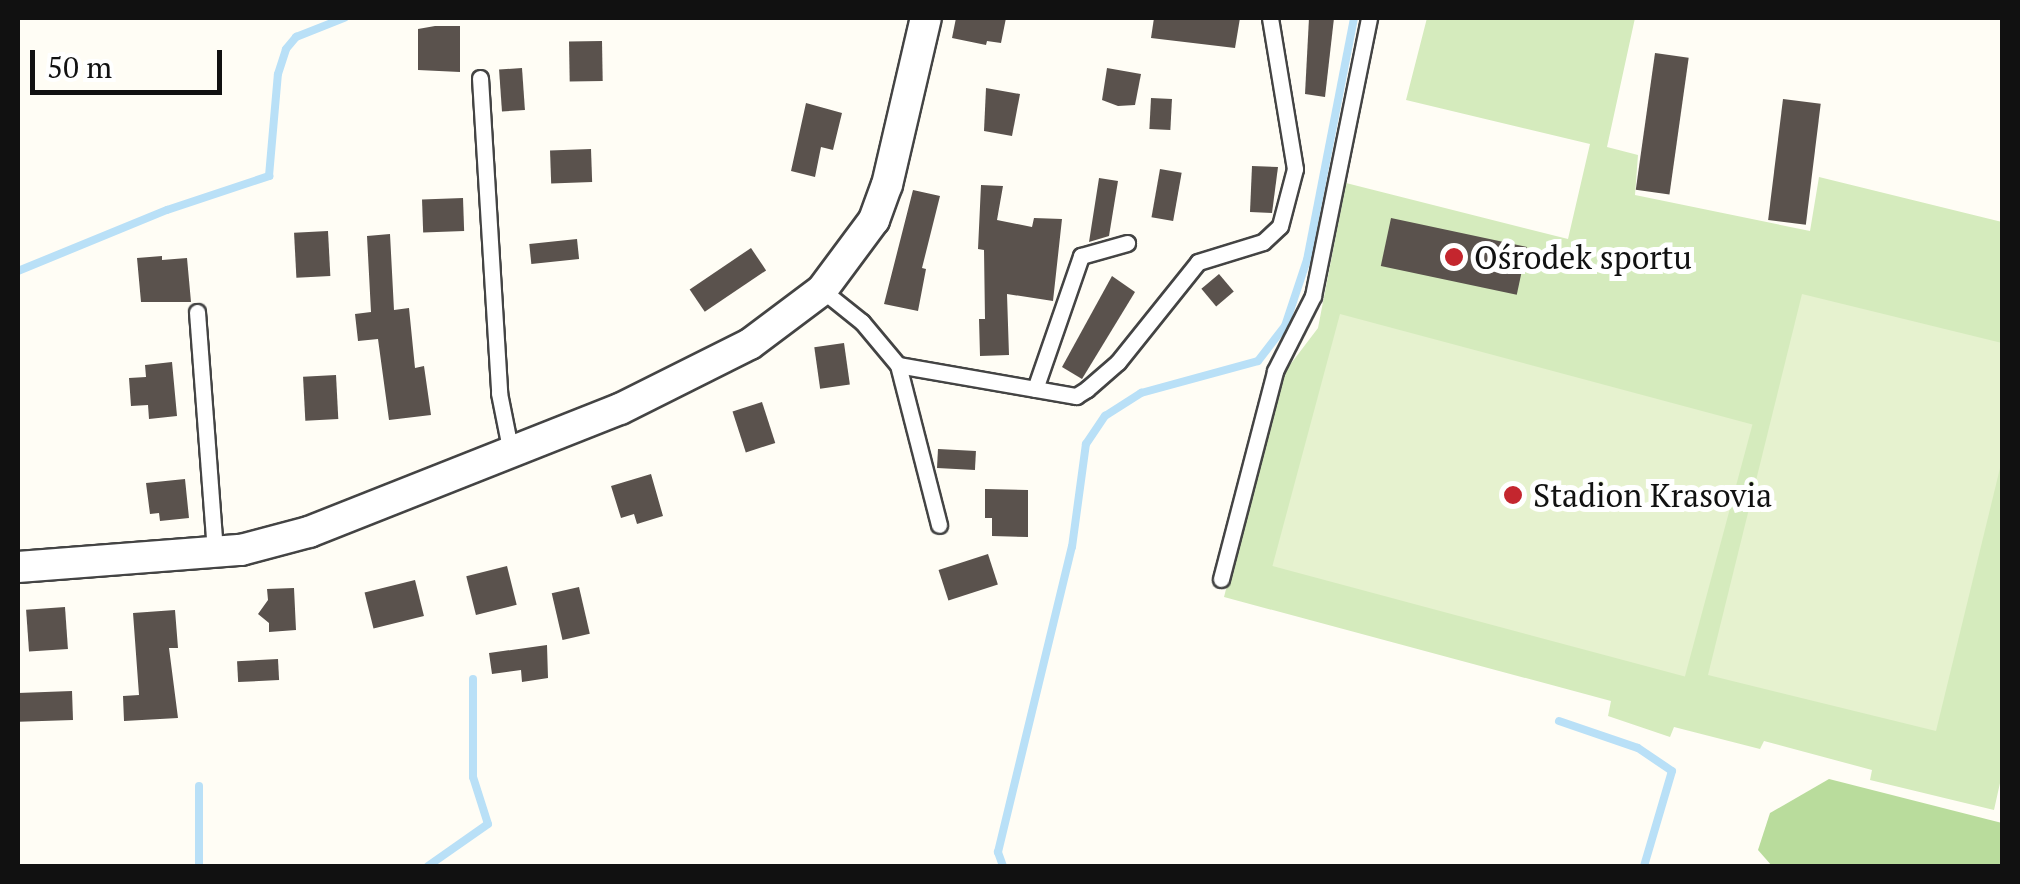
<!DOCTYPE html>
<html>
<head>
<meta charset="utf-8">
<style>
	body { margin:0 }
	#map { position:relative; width:2020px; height:884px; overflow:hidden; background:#fffdf5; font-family:"PT Serif",serif }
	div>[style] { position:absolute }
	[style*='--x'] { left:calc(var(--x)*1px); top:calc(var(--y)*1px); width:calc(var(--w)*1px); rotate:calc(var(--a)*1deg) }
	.green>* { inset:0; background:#d5ebbd }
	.forest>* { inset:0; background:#b9dc9c }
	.pitch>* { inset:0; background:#e6f2cf; transform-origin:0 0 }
	.stream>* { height:8px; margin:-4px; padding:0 4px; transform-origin:4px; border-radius:4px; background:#b9e0f7 }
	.building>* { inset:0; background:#5a524d; transform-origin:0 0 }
	.roads { filter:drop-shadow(2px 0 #444) drop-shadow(-2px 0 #444) drop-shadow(0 2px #444) drop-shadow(0 -2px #444) }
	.lane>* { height:15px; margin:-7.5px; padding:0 7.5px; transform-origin:7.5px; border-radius:7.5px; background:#fff }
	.street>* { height:30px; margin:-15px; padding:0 15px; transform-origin:15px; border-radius:15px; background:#fff }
	.dots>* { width:28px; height:28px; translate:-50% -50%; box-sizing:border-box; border:5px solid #fff; border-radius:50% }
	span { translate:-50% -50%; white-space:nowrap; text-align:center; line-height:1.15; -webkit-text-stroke:10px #fff; paint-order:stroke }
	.poi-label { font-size:32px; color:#111 }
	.left { translate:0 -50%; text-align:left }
	.frame { position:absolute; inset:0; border:20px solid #111; pointer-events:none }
	.scale { position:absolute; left:30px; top:50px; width:192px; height:45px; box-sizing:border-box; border:5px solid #111; border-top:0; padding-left:12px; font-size:30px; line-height:35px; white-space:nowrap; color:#111; -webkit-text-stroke:8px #fff; paint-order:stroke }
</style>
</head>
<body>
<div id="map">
	<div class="green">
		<i style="clip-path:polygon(1427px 18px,1635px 18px,1607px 147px,1638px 155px,1635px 195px,1810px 231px,1819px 177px,2002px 222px,2002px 774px,1994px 810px,1870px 780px,1872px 770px,1764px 741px,1760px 749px,1674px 727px,1670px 737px,1608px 716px,1611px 701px,1224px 597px,1280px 378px,1318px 328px,1346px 183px,1568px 239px,1590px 144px,1406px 100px)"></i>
	</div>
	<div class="forest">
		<i style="clip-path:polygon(1829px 779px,2002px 823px,2002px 866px,1772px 866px,1758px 850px,1770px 813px)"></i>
	</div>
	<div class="pitch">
		<i style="clip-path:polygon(1802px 294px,2002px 343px,2002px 460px,1936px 731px,1708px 675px)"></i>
		<i style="left:1340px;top:314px;width:427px;height:261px;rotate:15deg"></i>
	</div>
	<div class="stream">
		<i style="--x:18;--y:271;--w:161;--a:-22.3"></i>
		<i style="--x:167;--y:210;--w:108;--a:-18.4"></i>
		<i style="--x:269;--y:176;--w:102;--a:-85"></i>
		<i style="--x:278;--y:74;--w:26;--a:-72"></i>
		<i style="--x:286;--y:49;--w:16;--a:-50"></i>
		<i style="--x:296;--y:37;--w:52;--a:-21.6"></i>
		<i style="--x:1559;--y:721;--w:83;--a:18.9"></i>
		<i style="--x:1638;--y:748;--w:41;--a:34.1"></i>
		<i style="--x:1672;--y:771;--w:99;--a:106.4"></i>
		<i style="--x:199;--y:866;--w:80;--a:-90"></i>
		<i style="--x:428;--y:866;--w:73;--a:-35"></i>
		<i style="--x:488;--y:824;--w:49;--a:-107.7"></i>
		<i style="--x:473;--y:777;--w:98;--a:-90"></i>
		<i style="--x:1003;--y:866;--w:15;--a:-110"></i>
		<i style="--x:998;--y:852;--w:314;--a:-76.4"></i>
		<i style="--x:1072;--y:547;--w:104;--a:-82.3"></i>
		<i style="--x:1086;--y:444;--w:34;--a:-56"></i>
		<i style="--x:1105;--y:416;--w:43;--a:-32.6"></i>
		<i style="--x:1141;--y:393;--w:121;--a:-15.3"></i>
		<i style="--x:1258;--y:361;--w:44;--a:-52.4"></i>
		<i style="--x:1285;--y:326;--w:70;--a:-71.6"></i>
		<i style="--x:1307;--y:260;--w:247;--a:-79"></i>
	</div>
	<div class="building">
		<i style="clip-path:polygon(956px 18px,1006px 18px,1001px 43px,987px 41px,986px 45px,952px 38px)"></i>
		<i style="clip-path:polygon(1154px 18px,1240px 18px,1235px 48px,1151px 38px)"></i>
		<i style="clip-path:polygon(1309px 18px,1334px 18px,1325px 97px,1305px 94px)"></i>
		<i style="clip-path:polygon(435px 26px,460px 26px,460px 72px,418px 70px,418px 29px)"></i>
		<i style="left:602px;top:41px;width:40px;height:33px;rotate:89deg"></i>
		<i style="left:1655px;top:53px;width:34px;height:138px;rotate:8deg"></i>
		<i style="left:522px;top:68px;width:42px;height:23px;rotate:86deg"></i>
		<i style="clip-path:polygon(1107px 68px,1141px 74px,1135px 105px,1118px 106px,1102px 100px)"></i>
		<i style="clip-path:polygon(986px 88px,1020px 94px,1012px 136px,984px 131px)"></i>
		<i style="left:1151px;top:98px;width:21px;height:31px;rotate:3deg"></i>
		<i style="left:1783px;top:99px;width:38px;height:122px;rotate:7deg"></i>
		<i style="clip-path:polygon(806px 103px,842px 113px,833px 150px,821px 147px,815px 177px,791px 171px)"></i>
		<i style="left:591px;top:149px;width:33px;height:41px;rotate:88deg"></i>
		<i style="clip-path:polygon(1252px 166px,1278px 167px,1272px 213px,1250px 212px)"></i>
		<i style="left:1160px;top:169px;width:22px;height:49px;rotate:10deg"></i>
		<i style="clip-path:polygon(1099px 178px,1118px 181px,1109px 236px,1089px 242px)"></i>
		<i style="clip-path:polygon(981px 185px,1003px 186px,997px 220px,1032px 227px,1034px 218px,1062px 219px,1053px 301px,1007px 294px,1009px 355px,980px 356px,979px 319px,985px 319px,984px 250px,978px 249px)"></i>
		<i style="clip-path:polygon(913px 190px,940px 196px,922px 268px,926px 269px,918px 311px,884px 304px)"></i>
		<i style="left:463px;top:198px;width:33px;height:41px;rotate:88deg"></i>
		<i style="left:1391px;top:218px;width:139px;height:49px;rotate:12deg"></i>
		<i style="left:328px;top:231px;width:45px;height:34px;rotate:87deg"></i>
		<i style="clip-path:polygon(390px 234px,394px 310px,409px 308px,415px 368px,424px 366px,431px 415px,389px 420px,378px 339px,358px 341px,355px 314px,371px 312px,367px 236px)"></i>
		<i style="left:577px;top:239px;width:20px;height:48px;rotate:84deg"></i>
		<i style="left:751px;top:248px;width:27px;height:74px;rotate:56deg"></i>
		<i style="clip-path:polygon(162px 256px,162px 260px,187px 258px,191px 302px,141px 302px,137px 258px)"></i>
		<i style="left:1219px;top:274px;width:23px;height:23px;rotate:50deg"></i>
		<i style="clip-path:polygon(1112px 276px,1135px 292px,1082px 379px,1062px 367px)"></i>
		<i style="left:844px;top:343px;width:42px;height:30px;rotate:82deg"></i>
		<i style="clip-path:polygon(172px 362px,177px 416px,149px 419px,148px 405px,131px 406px,129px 378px,146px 377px,145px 365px)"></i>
		<i style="left:336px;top:375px;width:44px;height:33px;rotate:87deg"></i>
		<i style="left:762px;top:402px;width:43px;height:31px;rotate:72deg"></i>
		<i style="left:938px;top:449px;width:38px;height:19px;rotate:3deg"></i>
		<i style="clip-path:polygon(651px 474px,663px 516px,637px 524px,634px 514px,621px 518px,611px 486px)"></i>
		<i style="clip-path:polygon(185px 479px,189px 518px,160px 521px,159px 513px,150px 514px,146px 483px)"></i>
		<i style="clip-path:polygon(985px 489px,1028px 490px,1028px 537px,992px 536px,992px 518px,985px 518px)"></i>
		<i style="left:988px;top:554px;width:32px;height:52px;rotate:72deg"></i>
		<i style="left:507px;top:566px;width:40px;height:42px;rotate:76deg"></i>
		<i style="left:415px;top:580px;width:37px;height:52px;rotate:76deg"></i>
		<i style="left:579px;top:587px;width:48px;height:28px;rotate:77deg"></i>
		<i style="clip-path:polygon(294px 588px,296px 630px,269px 632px,269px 623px,258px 614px,268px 600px,267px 589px)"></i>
		<i style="left:65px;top:607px;width:42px;height:39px;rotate:86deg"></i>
		<i style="clip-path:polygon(175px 610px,178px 648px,169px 648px,178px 718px,124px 721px,123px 696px,139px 695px,133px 613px)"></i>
		<i style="clip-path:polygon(547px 645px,548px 678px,522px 682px,521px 670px,492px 674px,489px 653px)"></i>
		<i style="left:278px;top:659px;width:21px;height:41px;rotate:87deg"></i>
		<i style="left:72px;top:691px;width:29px;height:54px;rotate:88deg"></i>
	</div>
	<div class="roads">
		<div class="lane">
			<i style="--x:480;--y:78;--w:316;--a:86.5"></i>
			<i style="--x:499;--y:393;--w:61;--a:78.7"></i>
			<i style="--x:822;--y:290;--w:51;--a:38.7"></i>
			<i style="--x:862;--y:322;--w:56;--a:50.1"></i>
			<i style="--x:898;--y:365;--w:181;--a:9.9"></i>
			<i style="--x:1076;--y:396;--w:13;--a:-32"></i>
			<i style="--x:1087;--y:389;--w:41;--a:-41.1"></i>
			<i style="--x:1118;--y:362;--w:128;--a:-51.3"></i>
			<i style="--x:1198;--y:262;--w:68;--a:-17.1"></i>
			<i style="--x:1263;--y:242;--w:23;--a:-43"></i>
			<i style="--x:1280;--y:226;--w:59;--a:-75.3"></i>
			<i style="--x:1295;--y:169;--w:153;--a:-99.4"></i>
			<i style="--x:197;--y:312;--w:240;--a:85.7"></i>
			<i style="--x:898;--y:365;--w:165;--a:75.6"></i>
			<i style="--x:1035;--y:389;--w:141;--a:-70.9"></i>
			<i style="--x:1081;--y:256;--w:48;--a:-15.8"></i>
			<i style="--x:1221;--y:579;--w:215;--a:-75.4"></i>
			<i style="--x:1275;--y:371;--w:84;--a:-63.1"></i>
			<i style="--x:1313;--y:296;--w:284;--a:-78.6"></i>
		</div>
		<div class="street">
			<i style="--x:18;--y:567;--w:224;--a:-4.4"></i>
			<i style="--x:241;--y:550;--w:70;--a:-14.8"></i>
			<i style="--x:309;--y:532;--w:334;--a:-21.6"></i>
			<i style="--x:620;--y:409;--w:145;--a:-26.6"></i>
			<i style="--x:750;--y:344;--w:90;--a:-36.9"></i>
			<i style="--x:822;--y:290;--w:87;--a:-53.4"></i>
			<i style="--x:874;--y:220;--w:37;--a:-70"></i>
			<i style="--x:887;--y:185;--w:171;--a:-76.9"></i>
		</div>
	</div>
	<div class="dots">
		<i style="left:1454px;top:257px;background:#c4262e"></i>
		<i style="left:1513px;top:495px;background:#c4262e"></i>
	</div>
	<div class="poi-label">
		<span class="left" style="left:1474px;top:257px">Ośrodek sportu</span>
		<span class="left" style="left:1533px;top:495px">Stadion Krasovia</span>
	</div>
	<div class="frame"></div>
	<div class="scale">50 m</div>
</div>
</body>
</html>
